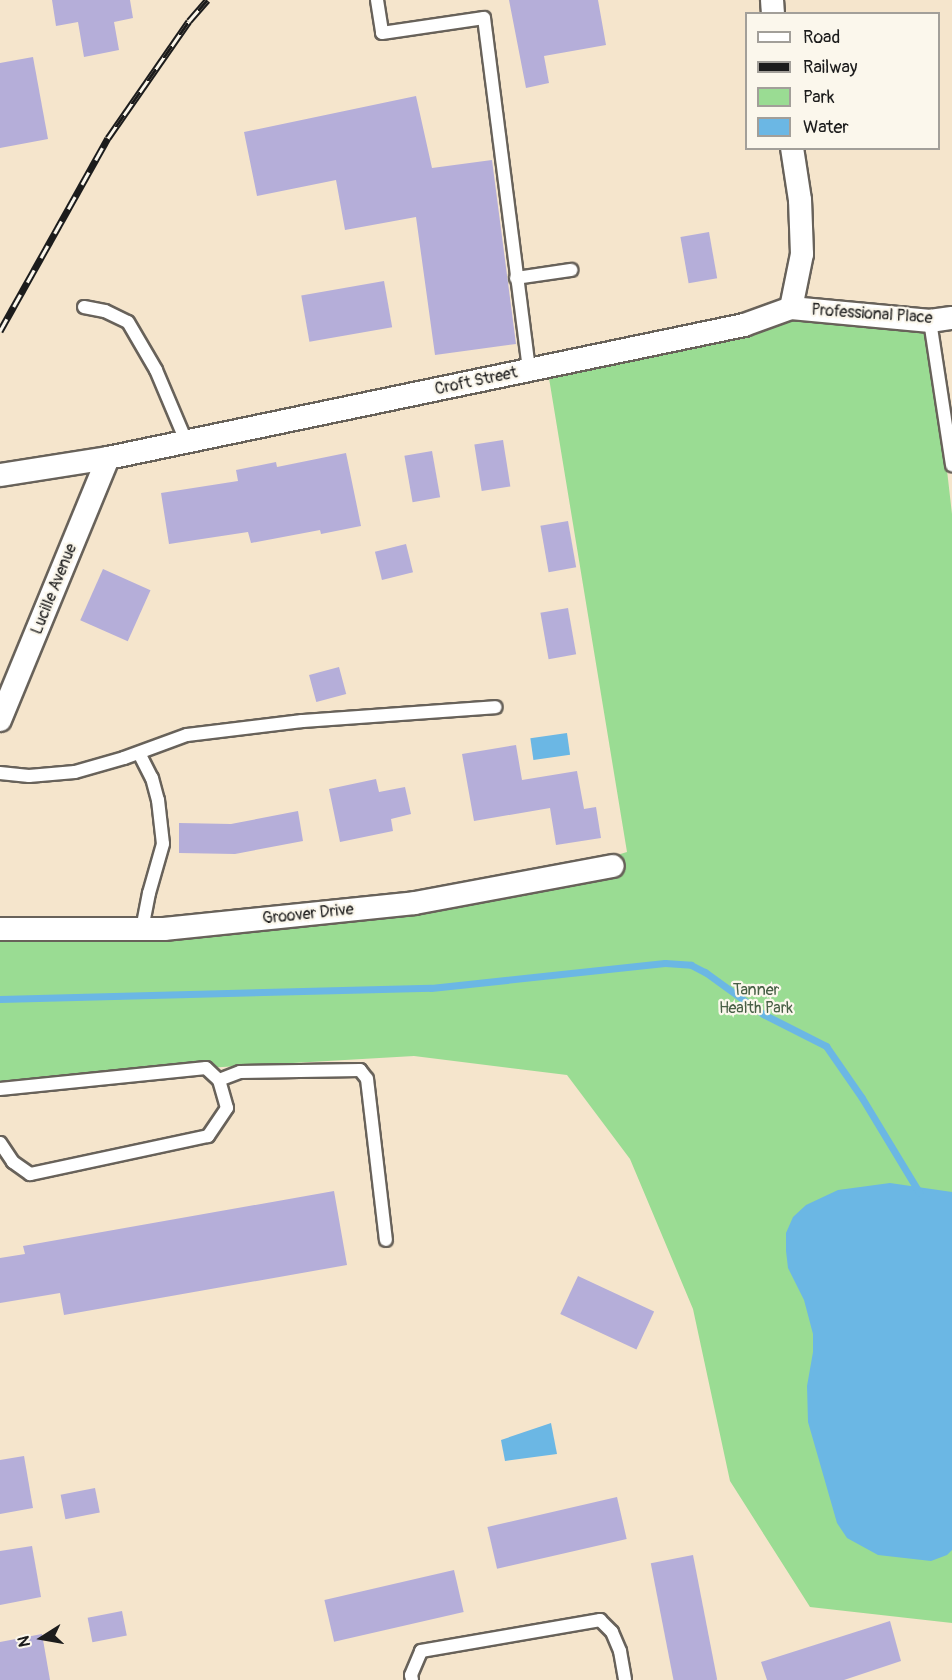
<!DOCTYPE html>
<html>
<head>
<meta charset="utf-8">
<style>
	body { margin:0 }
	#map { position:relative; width:952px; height:1680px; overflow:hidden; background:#f5e5cc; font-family:Pangolin,sans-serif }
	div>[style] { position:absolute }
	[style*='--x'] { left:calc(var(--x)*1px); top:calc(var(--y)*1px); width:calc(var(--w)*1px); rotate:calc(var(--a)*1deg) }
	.green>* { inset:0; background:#9adc93 }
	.water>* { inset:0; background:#6bb7e4; transform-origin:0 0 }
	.stream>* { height:7px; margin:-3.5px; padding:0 3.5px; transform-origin:3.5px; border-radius:3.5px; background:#6bb7e4 }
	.building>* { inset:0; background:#b5aed9; transform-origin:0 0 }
	.roads { filter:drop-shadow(2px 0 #68625a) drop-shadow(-2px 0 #68625a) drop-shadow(0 2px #68625a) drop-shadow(0 -2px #68625a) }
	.lane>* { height:12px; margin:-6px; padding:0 6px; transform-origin:6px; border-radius:6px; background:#fff }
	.street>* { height:22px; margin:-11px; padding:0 11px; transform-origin:11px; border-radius:11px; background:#fff }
	.rail>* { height:7px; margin-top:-3.5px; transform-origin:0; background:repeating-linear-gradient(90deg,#fbf7ec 0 14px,#1c1c1c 0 28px); box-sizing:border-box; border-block:2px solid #1c1c1c }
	span { translate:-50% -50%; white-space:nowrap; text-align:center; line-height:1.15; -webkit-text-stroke:4.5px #fbf7ec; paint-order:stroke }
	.street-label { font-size:16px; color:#1c1c1c }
	.park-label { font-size:16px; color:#485f46 }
	.legend { position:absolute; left:745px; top:12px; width:195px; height:138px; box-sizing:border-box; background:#fbf7ec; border:2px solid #a29f99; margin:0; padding:8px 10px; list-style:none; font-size:18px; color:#1c1c1c }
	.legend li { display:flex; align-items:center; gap:12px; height:30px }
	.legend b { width:30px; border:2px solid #a29f99 }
	.north { position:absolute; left:12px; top:1608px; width:60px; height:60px; -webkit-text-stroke:4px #fbf7ec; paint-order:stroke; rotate:259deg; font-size:16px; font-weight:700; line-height:24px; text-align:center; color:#1c1c1c }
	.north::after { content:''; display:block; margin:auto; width:21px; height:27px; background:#1c1c1c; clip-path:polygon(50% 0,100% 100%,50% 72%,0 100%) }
</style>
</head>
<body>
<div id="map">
	<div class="green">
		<i style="clip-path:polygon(791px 308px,930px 321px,952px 514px,952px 1623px,810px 1607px,730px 1481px,693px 1309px,630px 1159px,567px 1075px,414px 1056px,206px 1068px,0 1089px,0 929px,164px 929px,346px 923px,515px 886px,627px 852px,547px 366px)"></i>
	</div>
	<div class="water">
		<i style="left:567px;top:733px;width:22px;height:37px;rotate:82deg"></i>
		<i style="clip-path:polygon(890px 1183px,952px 1192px,952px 1550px,947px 1555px,931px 1561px,878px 1555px,847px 1538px,837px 1523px,808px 1422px,807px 1386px,813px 1352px,813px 1334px,804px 1300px,788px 1268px,786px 1251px,786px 1233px,793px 1217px,806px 1205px,838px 1190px)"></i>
		<i style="clip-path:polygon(551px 1423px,557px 1454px,505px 1461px,501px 1440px)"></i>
	</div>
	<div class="stream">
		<i style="--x:0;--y:999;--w:431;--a:-1.5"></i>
		<i style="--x:431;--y:988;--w:235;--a:-6.1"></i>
		<i style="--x:665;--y:963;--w:26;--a:4"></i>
		<i style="--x:691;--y:965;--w:16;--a:27"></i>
		<i style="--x:705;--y:972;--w:72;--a:35.9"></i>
		<i style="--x:763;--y:1014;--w:71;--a:26.9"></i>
		<i style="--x:826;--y:1046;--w:63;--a:55.3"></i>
		<i style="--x:862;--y:1098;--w:110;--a:58.8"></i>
	</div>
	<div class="building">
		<i style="clip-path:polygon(52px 0,130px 0,133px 18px,114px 22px,119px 50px,84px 57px,78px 22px,56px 26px)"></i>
		<i style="clip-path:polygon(509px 0,598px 0,606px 45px,544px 56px,549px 83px,526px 88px)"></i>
		<i style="clip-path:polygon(33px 57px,48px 139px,0 148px,0 63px)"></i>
		<i style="clip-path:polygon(416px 96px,432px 168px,492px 160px,516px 344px,435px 355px,416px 217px,345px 230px,336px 180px,257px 196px,244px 132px)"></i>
		<i style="left:709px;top:232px;width:47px;height:29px;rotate:80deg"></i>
		<i style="left:384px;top:281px;width:47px;height:84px;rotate:80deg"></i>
		<i style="left:503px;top:440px;width:47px;height:29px;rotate:81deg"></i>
		<i style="left:432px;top:451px;width:47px;height:28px;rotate:80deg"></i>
		<i style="clip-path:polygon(346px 453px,361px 526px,321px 534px,320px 530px,251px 543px,248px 532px,169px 544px,161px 493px,238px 481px,236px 470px,276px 462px,277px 467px)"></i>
		<i style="left:568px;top:521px;width:47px;height:28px;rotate:80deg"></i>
		<i style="left:406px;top:544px;width:29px;height:32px;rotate:76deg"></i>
		<i style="left:103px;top:569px;width:52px;height:56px;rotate:24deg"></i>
		<i style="left:568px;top:608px;width:47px;height:28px;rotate:80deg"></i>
		<i style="left:339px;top:667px;width:28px;height:31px;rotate:75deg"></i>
		<i style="clip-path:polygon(516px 745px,522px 780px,577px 771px,584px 809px,596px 807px,601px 838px,556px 845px,550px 808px,474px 821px,462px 754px)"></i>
		<i style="clip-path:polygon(376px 779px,379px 792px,405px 787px,411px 814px,391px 819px,393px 831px,340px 842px,329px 789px)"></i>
		<i style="clip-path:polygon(298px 811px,303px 841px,235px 854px,179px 853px,179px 823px,231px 824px)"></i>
		<i style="clip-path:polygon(334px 1191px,347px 1265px,64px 1315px,60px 1293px,0 1303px,0 1258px,25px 1254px,23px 1246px)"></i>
		<i style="left:578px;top:1276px;width:84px;height:42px;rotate:25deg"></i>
		<i style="clip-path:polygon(24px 1456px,33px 1508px,0 1514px,0 1460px)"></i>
		<i style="left:95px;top:1488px;width:25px;height:35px;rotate:79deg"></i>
		<i style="left:617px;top:1497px;width:43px;height:133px;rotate:77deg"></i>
		<i style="clip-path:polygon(32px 1546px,41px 1597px,0 1605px,0 1551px)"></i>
		<i style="left:693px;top:1555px;width:127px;height:43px;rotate:79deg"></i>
		<i style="left:454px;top:1570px;width:43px;height:133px;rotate:77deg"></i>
		<i style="left:122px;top:1611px;width:25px;height:35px;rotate:79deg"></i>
		<i style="clip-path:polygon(890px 1621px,901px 1661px,844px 1680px,767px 1680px,761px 1662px)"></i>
		<i style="clip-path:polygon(42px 1634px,50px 1680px,0 1680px,0 1642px)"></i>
	</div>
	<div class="roads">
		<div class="lane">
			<i style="--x:377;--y:0;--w:33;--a:81"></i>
			<i style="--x:382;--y:33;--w:103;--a:-8.4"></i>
			<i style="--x:484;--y:18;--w:355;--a:82.7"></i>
			<i style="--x:516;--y:278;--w:56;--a:-8.3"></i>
			<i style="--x:84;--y:307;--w:21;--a:11"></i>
			<i style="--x:105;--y:311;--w:25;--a:26"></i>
			<i style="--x:128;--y:322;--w:56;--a:59.7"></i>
			<i style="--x:156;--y:370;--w:77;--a:67.1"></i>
			<i style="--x:930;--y:321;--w:146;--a:81.3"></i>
			<i style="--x:139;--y:753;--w:28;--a:63"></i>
			<i style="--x:152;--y:778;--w:23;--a:75"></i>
			<i style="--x:158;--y:800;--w:44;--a:83.5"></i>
			<i style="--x:163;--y:844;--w:51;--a:105.9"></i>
			<i style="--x:149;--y:893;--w:37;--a:101"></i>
			<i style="--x:0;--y:773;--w:29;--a:6"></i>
			<i style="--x:29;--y:776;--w:46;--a:-5"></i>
			<i style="--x:75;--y:772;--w:51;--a:-15.9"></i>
			<i style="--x:124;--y:758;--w:67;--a:-20.1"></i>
			<i style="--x:187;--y:735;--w:116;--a:-6.9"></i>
			<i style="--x:302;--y:721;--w:194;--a:-4.1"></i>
			<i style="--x:219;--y:1080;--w:22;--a:-21"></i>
			<i style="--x:240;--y:1072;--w:120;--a:-1"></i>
			<i style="--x:360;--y:1070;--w:11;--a:52"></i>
			<i style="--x:367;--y:1079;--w:162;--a:83.3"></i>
			<i style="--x:0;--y:1089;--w:207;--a:-5.8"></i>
			<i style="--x:206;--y:1068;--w:18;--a:43"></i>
			<i style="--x:219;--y:1080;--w:29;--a:74"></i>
			<i style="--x:227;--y:1108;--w:34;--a:124"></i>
			<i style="--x:208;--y:1136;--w:182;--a:167.9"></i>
			<i style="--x:30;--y:1174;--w:21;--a:-145"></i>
			<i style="--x:13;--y:1162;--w:23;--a:-124"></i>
			<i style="--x:412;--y:1680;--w:5;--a:-101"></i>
			<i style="--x:411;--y:1675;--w:26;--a:-67"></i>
			<i style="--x:421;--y:1651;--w:182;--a:-9.8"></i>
			<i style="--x:600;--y:1620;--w:17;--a:45"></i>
			<i style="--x:612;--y:1632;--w:21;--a:67"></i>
			<i style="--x:620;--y:1651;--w:29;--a:80"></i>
		</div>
		<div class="street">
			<i style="--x:772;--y:0;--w:14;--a:86"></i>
			<i style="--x:791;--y:308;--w:55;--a:-78.5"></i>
			<i style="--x:802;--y:254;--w:54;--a:-92.1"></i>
			<i style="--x:800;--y:200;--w:53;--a:-98.7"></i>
			<i style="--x:0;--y:475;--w:109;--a:-8.9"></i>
			<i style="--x:108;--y:458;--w:650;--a:-11.81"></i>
			<i style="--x:744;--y:325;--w:50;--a:-19.9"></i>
			<i style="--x:791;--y:308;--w:140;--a:5.3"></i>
			<i style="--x:930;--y:321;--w:22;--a:-8"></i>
			<i style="--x:0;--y:720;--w:283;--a:-67.6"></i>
			<i style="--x:0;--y:929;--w:164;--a:0"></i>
			<i style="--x:164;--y:929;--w:252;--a:-5.9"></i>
			<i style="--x:415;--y:903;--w:201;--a:-10.6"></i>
		</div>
	</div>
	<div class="rail">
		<i style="--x:0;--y:331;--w:221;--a:-60.8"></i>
		<i style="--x:108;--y:138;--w:142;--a:-55.3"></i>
		<i style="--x:189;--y:21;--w:28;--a:-49"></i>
	</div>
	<div class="street-label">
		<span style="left:872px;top:314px;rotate:4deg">Professional Place</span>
		<span style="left:476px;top:381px;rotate:-12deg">Croft Street</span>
		<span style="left:54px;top:589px;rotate:-68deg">Lucille Avenue</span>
		<span style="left:308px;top:914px;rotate:-6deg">Groover Drive</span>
	</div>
	<div class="park-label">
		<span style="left:756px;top:999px">Tanner<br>Health Park</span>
	</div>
	<ul class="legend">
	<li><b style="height:8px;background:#fff"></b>Road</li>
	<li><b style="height:8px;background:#1c1c1c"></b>Railway</li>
	<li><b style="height:16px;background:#9adc93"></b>Park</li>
	<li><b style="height:16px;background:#6bb7e4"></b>Water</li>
	</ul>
	<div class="north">N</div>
</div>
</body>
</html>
